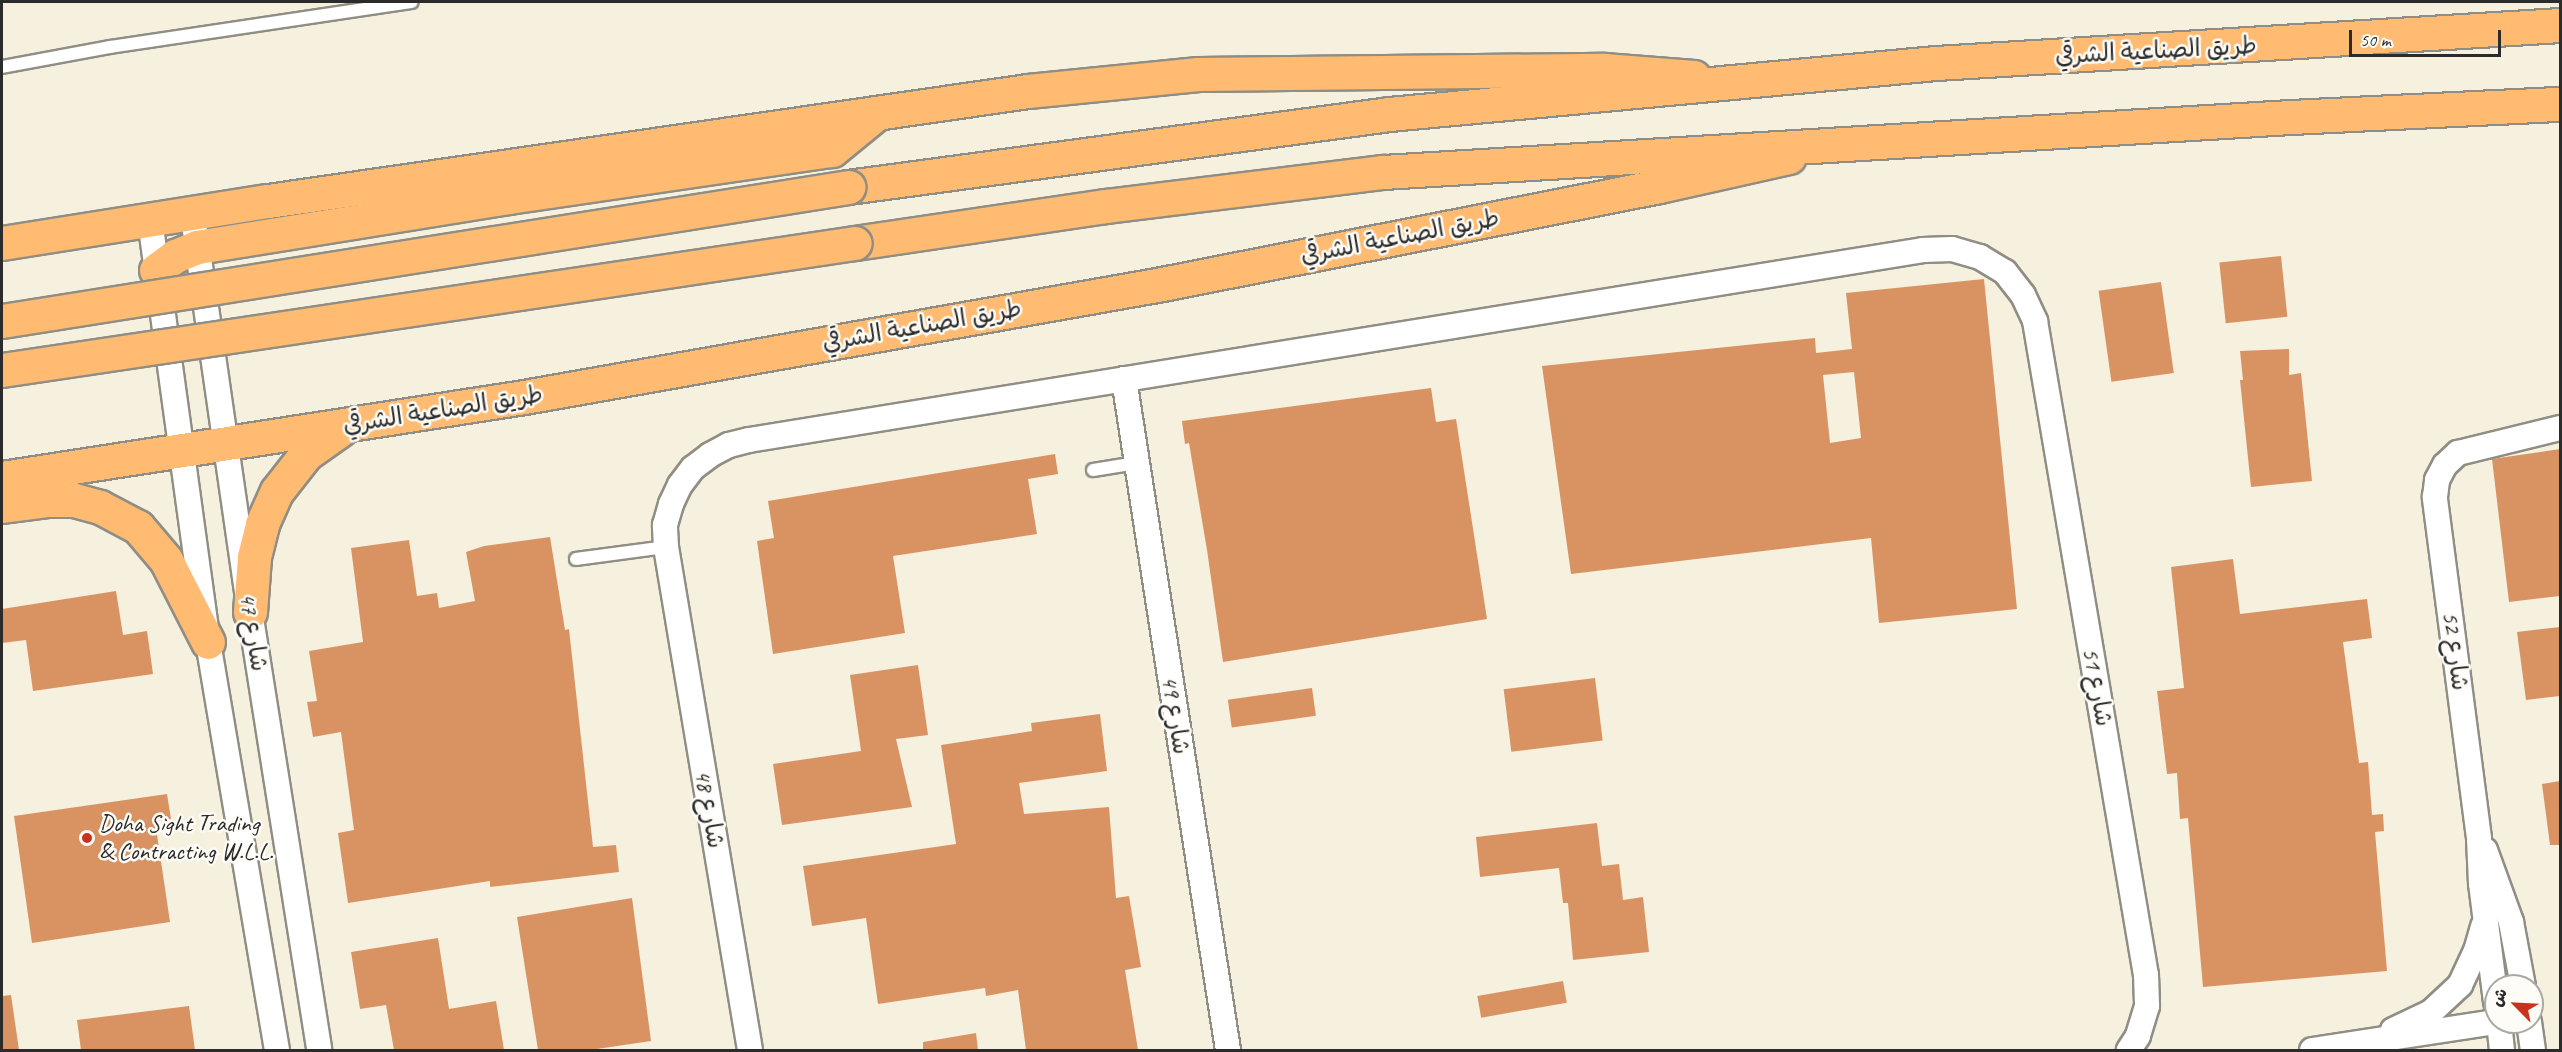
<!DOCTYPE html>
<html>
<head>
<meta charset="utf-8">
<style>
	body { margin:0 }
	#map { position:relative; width:2562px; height:1052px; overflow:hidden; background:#f6f0de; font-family:Caveat,"Playpen Sans Arabic",sans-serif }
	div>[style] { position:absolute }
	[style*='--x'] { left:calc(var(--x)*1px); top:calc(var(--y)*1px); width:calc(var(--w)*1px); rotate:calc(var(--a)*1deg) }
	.building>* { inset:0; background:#d99363; transform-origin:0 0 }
	.roads { filter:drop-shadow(2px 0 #908e84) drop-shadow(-2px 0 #908e84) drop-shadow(0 2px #908e84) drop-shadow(0 -2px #908e84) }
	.lane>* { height:12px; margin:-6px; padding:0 6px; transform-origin:6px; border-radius:6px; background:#fff }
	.street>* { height:24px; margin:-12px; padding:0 12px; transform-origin:12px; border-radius:12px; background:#fff }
	.primary>* { height:33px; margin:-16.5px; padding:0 16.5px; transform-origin:16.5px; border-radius:16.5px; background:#ffbb71 }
	.highway>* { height:33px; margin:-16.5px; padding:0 16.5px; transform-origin:16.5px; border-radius:16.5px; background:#ffbb71 }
	.bridges { filter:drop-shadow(2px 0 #908e84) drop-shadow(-2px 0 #908e84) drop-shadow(0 2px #908e84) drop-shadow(0 -2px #908e84) }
	.highway-bridge>* { height:33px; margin:-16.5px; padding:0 16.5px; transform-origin:16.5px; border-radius:16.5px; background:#ffbb71 }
	.dots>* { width:16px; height:16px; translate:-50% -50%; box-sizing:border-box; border:3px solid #fdfcf7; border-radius:50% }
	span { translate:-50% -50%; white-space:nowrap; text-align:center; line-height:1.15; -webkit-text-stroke:5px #fdfcf7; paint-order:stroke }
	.street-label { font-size:24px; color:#2b2b2b }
	.poi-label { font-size:24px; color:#2b2b2b }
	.left { translate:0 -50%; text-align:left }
	.frame { position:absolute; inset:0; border:3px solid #2b2b2b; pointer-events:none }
	.north { position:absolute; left:2484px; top:974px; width:60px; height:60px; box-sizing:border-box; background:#fdfcf7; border:2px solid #a9a8a5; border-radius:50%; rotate:294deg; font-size:16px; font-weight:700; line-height:24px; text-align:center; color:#2b2b2b }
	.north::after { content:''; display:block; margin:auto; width:21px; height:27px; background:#c8321e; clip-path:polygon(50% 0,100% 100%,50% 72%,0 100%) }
	.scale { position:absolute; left:2349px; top:30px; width:152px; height:27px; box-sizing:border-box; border:3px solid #2b2b2b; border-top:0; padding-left:8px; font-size:18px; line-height:21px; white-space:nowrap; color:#2b2b2b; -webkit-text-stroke:4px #fdfcf7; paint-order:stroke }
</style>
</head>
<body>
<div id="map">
	<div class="building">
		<i style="left:2281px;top:256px;width:61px;height:62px;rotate:84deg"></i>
		<i style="clip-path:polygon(evenodd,1984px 279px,2017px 609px,1879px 623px,1871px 538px,1571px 574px,1542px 366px,1815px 338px,1816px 353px,1852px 349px,1846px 293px,1984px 279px,1854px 372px,1861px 438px,1830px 443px,1823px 375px,1854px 372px)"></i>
		<i style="left:2161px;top:282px;width:92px;height:63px;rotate:82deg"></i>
		<i style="clip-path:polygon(2289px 349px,2289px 375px,2301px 373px,2312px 481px,2251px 487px,2240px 380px,2243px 380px,2240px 351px)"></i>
		<i style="clip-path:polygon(1431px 388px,1436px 422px,1456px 419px,1487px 619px,1223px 662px,1207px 550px,1189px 443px,1185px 444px,1182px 421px)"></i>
		<i style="clip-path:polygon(2560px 449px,2560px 596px,2509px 602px,2492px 459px)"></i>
		<i style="clip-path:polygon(1055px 454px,1058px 474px,1028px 479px,1037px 534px,893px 556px,905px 633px,773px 654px,757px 541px,774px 538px,768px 501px)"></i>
		<i style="clip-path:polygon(550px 537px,565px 630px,569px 629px,593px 847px,616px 845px,619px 872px,490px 887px,490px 881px,348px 903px,338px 833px,354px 830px,341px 732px,313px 737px,307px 702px,317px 701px,309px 651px,363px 642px,351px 548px,409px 540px,417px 596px,437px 593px,439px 608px,475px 601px,466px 552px,484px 546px)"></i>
		<i style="clip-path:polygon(2233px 559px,2240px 614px,2367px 599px,2372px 638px,2343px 642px,2359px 763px,2368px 762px,2372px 815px,2383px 814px,2384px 831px,2375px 832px,2387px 971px,2203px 987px,2188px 818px,2180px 819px,2177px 773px,2167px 774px,2157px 691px,2184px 688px,2171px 567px)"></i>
		<i style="clip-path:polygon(116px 591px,123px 635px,147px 631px,153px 674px,33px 691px,26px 640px,2px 643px,2px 609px)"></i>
		<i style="clip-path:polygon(2560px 627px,2560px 696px,2526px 700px,2517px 632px)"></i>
		<i style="clip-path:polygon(918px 665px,928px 735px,896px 739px,912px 807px,782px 825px,773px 764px,861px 751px,850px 675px)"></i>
		<i style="left:1595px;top:678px;width:63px;height:92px;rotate:83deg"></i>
		<i style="left:1312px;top:688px;width:28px;height:85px;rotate:82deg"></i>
		<i style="clip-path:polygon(1100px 714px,1107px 771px,1019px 783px,1024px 814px,1109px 807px,1116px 898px,1129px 896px,1141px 967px,1125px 970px,1138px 1050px,1026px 1050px,1018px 990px,986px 996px,985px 988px,878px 1004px,866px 918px,812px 926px,803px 866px,956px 844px,941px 745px,1032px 731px,1031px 723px)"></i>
		<i style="clip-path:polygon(2560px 781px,2560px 845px,2550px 845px,2542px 784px)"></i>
		<i style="clip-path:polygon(167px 794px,171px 819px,155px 821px,170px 922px,32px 943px,14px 816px)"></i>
		<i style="clip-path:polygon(1597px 823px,1602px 866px,1619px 864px,1623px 900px,1643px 897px,1649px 952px,1573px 960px,1568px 903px,1563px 903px,1559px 868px,1480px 877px,1476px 837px)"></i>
		<i style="clip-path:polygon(632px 898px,651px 1041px,590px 1050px,538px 1050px,517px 917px)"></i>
		<i style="clip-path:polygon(438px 938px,449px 1009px,496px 1001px,504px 1050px,394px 1050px,386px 1005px,360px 1009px,351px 952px)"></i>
		<i style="left:1563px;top:981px;width:22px;height:87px;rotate:80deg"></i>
		<i style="clip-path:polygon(11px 995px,19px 1050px,2px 1050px,2px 996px)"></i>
		<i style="clip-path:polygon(189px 1006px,195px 1050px,81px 1050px,77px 1020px)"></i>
		<i style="clip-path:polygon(976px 1033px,978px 1050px,923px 1050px,923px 1042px)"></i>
	</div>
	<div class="roads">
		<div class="lane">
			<i style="--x:2;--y:67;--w:110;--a:-10.5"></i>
			<i style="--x:110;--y:47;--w:305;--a:-8.5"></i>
			<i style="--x:1093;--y:470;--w:44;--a:-9.2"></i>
			<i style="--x:576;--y:559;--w:91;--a:-7.6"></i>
		</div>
		<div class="street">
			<i style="--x:150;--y:220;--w:426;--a:82.2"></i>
			<i style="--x:208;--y:642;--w:414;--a:80.4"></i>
			<i style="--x:195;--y:231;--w:385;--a:81.8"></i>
			<i style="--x:250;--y:612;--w:443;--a:81"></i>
			<i style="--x:1124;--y:379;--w:679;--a:81.19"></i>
			<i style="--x:2485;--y:850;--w:77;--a:70.1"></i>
			<i style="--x:2511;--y:922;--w:65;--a:79.4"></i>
			<i style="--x:2496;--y:1002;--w:119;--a:-97.2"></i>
			<i style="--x:2481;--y:884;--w:46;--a:-92.5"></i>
			<i style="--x:2479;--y:838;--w:344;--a:-97.4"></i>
			<i style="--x:2435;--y:497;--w:17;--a:-83"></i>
			<i style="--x:2437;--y:480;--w:17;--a:-62"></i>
			<i style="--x:2445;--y:465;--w:18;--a:-43"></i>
			<i style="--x:2458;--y:453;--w:105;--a:-13.8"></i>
			<i style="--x:2499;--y:1022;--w:28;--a:84"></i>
			<i style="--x:2529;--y:1022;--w:28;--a:82"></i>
			<i style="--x:2393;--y:1030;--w:42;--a:-25.3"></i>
			<i style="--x:2431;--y:1012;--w:40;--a:-43"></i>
			<i style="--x:2460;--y:985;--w:38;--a:-65"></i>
			<i style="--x:2476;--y:951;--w:26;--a:-74"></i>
			<i style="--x:750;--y:1050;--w:510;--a:-99.48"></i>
			<i style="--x:666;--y:547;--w:22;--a:-93"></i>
			<i style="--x:665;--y:525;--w:22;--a:-74"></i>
			<i style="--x:671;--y:504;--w:21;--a:-65"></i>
			<i style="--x:680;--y:485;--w:21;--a:-53"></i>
			<i style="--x:693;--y:468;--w:21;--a:-37"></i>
			<i style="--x:710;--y:455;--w:21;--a:-28"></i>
			<i style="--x:729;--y:445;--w:21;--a:-14"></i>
			<i style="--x:749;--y:440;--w:1189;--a:-9.19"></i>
			<i style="--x:1923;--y:250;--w:29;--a:-2"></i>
			<i style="--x:1952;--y:249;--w:29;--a:16"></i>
			<i style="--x:1980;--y:257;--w:29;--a:31"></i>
			<i style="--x:2005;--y:272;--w:29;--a:52"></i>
			<i style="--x:2023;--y:295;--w:29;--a:65"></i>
			<i style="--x:2035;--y:321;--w:663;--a:80.37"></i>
			<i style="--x:2146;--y:975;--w:31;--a:88"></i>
			<i style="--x:2147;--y:1006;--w:31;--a:107"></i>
			<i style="--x:2138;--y:1036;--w:17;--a:123"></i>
			<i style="--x:2312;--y:1050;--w:186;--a:-8.7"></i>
		</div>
		<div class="primary">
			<i style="--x:2;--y:243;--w:269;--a:-9"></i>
			<i style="--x:268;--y:201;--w:768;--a:-8.24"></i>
			<i style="--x:1028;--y:91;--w:171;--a:-5.7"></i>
			<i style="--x:1198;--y:74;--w:406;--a:-0.6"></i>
			<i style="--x:1604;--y:70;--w:90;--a:4.4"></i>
			<i style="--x:156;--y:270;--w:24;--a:-36"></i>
			<i style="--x:175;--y:256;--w:24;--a:-22"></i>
			<i style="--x:197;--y:247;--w:315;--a:-9.1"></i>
			<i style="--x:508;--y:197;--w:327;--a:-8.3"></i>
			<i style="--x:832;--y:150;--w:57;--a:-39.3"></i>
			<i style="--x:2;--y:478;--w:528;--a:-8.82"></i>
			<i style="--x:524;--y:397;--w:648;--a:-10.04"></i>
			<i style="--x:1162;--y:284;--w:507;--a:-11.15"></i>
			<i style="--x:1659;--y:186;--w:133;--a:-12.6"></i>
			<i style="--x:2;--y:506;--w:45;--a:-7.6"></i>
			<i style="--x:47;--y:500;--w:27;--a:0"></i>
			<i style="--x:74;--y:500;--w:27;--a:15"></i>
			<i style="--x:100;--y:507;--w:43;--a:27.8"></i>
			<i style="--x:138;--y:527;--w:43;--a:49.7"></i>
			<i style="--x:166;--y:560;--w:92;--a:62.9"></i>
			<i style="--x:250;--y:612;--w:55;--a:-85.8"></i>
			<i style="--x:254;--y:557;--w:34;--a:-76"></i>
			<i style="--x:262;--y:524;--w:36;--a:-66"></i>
			<i style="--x:277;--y:491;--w:47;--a:-51.9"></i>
			<i style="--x:306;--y:454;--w:42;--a:-35.2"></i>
		</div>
		<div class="highway">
			<i style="--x:848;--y:187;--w:546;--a:-7.68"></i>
			<i style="--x:1389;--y:114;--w:549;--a:-5.33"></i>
			<i style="--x:1936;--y:63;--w:625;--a:-3.48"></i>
			<i style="--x:855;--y:243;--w:253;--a:-8.4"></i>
			<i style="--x:1105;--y:206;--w:280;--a:-7"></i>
			<i style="--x:1383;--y:172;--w:910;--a:-3.47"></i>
			<i style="--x:2291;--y:117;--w:269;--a:-2.8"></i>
		</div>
	</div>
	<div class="bridges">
		<div class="highway-bridge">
			<i style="--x:2;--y:321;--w:857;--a:-9"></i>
			<i style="--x:2;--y:370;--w:862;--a:-8.47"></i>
		</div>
	</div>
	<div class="dots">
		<i style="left:87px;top:838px;background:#c8321e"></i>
	</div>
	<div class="street-label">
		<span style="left:2156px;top:51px;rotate:-3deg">طريق الصناعية الشرقي</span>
		<span style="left:1400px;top:237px;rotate:-11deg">طريق الصناعية الشرقي</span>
		<span style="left:922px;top:326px;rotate:-10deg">طريق الصناعية الشرقي</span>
		<span style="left:443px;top:410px;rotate:-9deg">طريق الصناعية الشرقي</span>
		<span style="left:253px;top:632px;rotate:81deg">شارع 47</span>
		<span style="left:2455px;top:651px;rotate:83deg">شارع 52</span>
		<span style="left:2097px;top:687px;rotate:80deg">شارع 51</span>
		<span style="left:1175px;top:715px;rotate:81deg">شارع 49</span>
		<span style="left:709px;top:809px;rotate:80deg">شارع 48</span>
	</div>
	<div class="poi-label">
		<span class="left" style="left:99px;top:838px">Doha Sight Trading<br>&amp; Contracting W.L.L.</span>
	</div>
	<div class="frame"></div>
	<div class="north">ش</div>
	<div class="scale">50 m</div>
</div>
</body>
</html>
